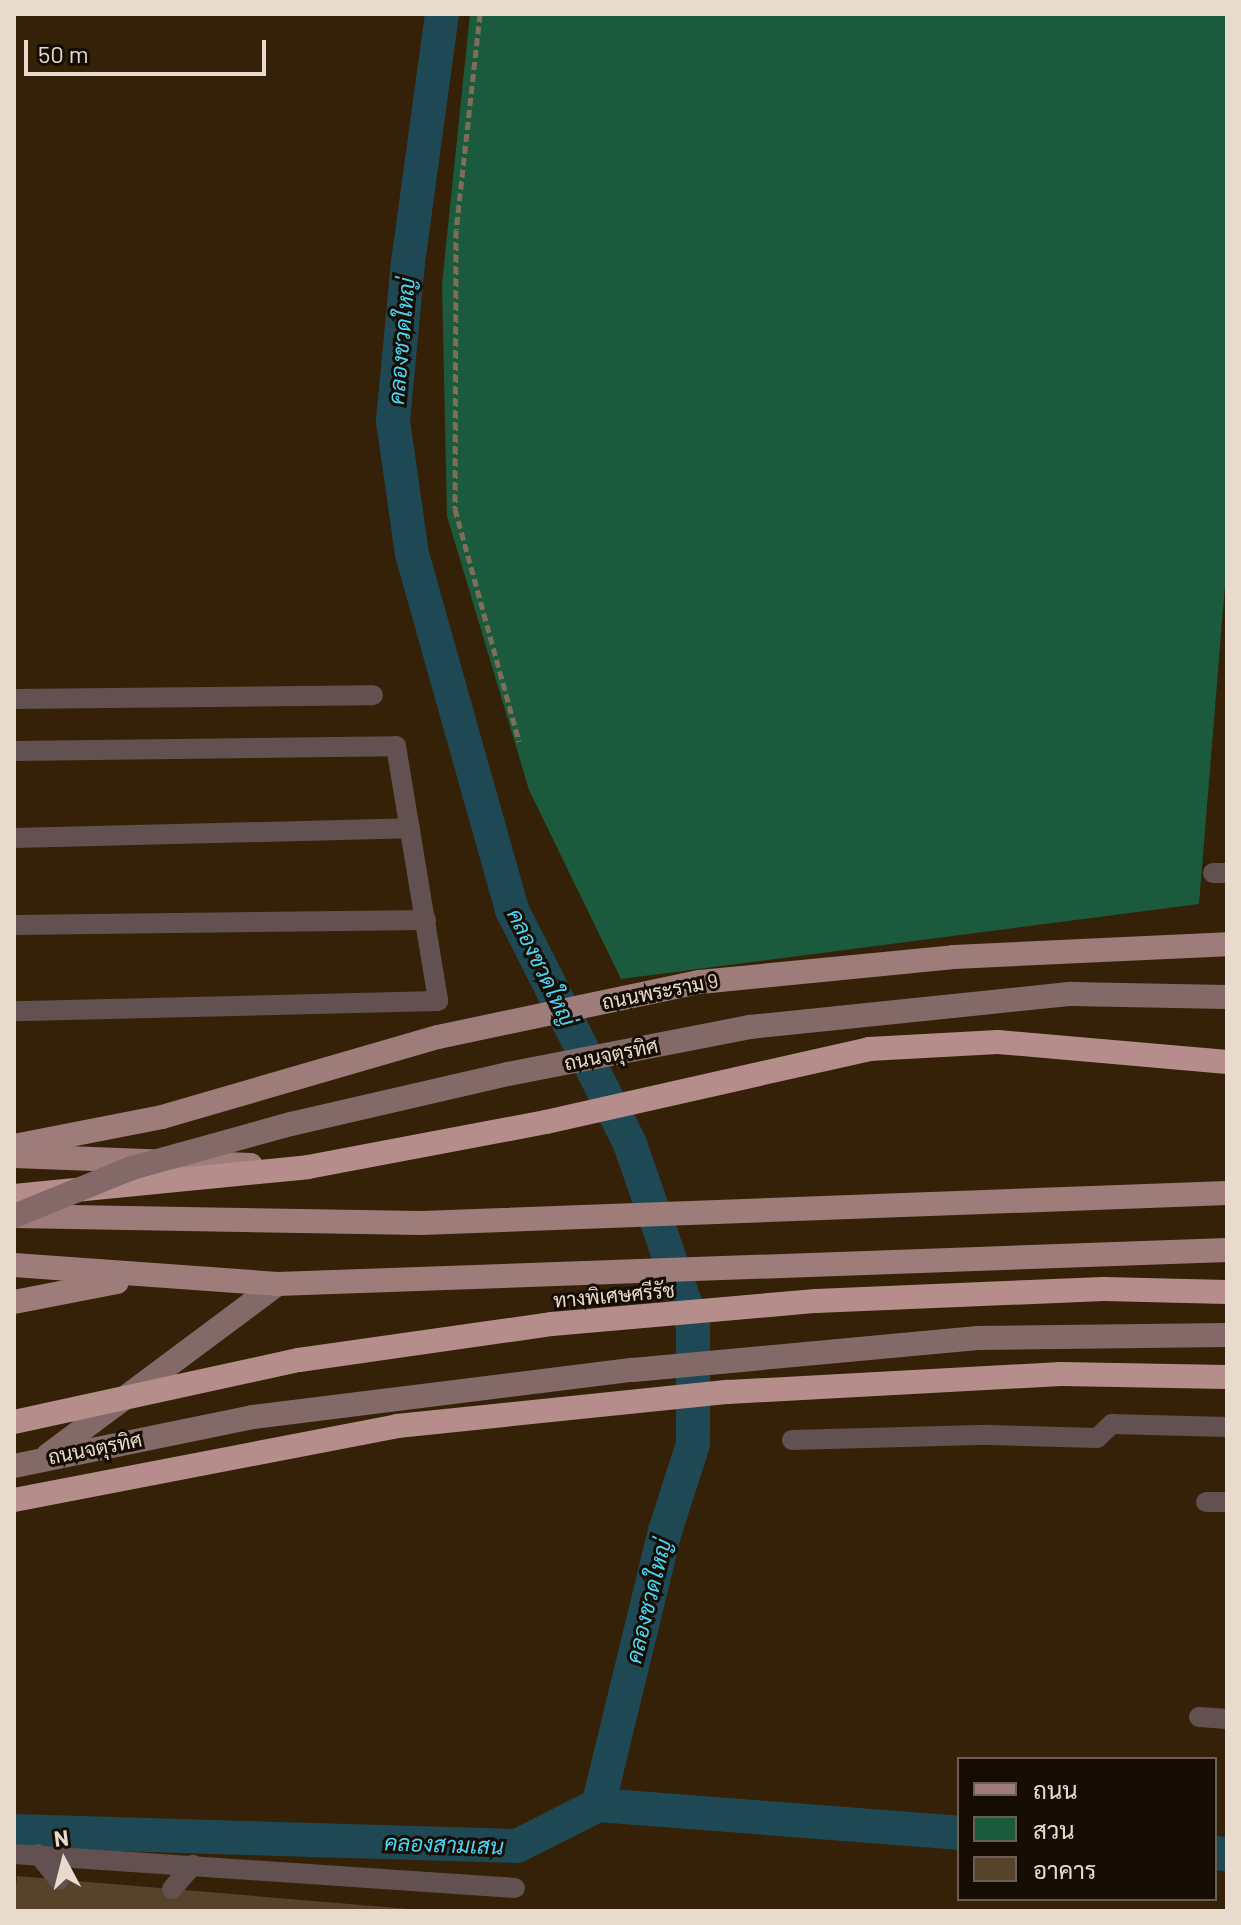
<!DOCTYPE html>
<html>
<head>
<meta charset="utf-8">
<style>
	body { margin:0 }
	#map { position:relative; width:1241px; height:1925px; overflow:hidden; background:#342107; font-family:Barlow,Sarabun,sans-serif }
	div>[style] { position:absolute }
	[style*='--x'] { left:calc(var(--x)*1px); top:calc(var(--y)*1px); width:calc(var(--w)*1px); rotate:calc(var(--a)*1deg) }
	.green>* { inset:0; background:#1b5a3c }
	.canal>* { height:34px; margin:-17px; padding:0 17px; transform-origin:17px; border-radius:17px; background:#1e4954 }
	.building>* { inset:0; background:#574329 }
	.path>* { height:5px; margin-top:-2.5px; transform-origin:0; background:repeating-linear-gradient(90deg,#7e6d58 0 8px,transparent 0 12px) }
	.lane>* { height:20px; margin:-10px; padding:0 10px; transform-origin:10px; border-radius:10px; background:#625150 }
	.secondary>* { height:24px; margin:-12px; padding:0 12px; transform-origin:12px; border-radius:12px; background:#836a68 }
	.primary>* { height:24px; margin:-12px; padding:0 12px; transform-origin:12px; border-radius:12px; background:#9d7c7a }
	.highway>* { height:24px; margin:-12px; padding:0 12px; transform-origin:12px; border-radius:12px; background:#b58d8b }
	.secondary-bridge>* { height:24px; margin:-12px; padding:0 12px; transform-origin:12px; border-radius:12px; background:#836a68 }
	.highway-bridge>* { height:24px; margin:-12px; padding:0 12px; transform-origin:12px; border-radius:12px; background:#b58d8b }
	span { translate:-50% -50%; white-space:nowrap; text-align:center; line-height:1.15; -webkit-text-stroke:6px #150d04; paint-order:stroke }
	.street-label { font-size:20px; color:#e8dbcd }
	.water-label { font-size:22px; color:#4bd6f7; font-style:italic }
	.frame { position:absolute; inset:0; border:16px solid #e8dbcd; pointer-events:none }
	.legend { position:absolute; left:957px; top:1757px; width:260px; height:144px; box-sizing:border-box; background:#150d04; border:2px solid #695f54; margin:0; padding:10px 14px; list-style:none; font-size:24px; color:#e8dbcd }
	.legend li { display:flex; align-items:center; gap:16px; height:40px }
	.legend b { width:40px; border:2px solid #695f54 }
	.north { position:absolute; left:24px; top:1821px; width:80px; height:80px; -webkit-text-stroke:6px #150d04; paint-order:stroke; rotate:353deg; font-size:22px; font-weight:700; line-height:32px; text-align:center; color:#e8dbcd }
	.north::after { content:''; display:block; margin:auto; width:28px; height:36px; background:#e8dbcd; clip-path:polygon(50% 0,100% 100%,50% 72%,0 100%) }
	.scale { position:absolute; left:24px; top:40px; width:242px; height:36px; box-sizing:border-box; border:4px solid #e8dbcd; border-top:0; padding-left:10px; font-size:24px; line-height:28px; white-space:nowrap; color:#e8dbcd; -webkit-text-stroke:6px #150d04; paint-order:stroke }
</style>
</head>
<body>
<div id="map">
	<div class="green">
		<i style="clip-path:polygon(470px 14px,1227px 14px,1227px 561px,1199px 904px,621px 979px,529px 790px,447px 516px,442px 284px)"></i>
	</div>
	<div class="canal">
		<i style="--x:442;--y:14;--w:250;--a:97.8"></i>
		<i style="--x:408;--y:262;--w:160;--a:95.4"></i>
		<i style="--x:393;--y:421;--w:134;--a:81.9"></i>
		<i style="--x:412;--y:554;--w:370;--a:74.3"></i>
		<i style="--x:512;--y:910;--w:262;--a:63.2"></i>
		<i style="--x:630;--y:1144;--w:193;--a:70.9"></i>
		<i style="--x:693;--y:1326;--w:118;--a:90"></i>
		<i style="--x:693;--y:1444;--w:91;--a:107.8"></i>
		<i style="--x:665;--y:1531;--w:282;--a:103.7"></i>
		<i style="--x:14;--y:1831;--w:503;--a:1.71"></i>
		<i style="--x:517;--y:1846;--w:91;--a:-26.8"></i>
		<i style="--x:598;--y:1805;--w:362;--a:4.4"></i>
		<i style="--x:1215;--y:1853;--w:12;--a:5"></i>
	</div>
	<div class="building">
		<i style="clip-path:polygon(17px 1876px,409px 1909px,409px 1911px,14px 1911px)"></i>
	</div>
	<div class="path">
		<i style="--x:480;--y:14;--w:217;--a:96.3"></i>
		<i style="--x:456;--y:230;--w:279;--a:90.2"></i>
		<i style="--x:455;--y:509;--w:241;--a:74.6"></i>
	</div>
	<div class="lane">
		<i style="--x:14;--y:699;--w:359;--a:-0.6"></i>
		<i style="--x:14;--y:751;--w:382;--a:-0.7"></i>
		<i style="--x:396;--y:746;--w:258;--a:80.6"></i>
		<i style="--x:438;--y:1001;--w:424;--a:178.6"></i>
		<i style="--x:14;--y:838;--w:396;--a:-1.4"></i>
		<i style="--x:1213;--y:873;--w:14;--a:0"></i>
		<i style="--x:14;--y:925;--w:412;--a:-0.7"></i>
		<i style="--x:792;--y:1440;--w:196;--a:-1.5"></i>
		<i style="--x:988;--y:1435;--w:109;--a:1.6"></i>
		<i style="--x:1097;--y:1438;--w:21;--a:-43"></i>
		<i style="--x:1112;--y:1424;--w:115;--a:1.5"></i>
		<i style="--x:1206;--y:1502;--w:21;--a:0"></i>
		<i style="--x:1199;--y:1717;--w:28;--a:4"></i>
		<i style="--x:14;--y:1854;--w:502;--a:3.88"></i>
		<i style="--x:38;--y:1854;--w:33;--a:51"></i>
		<i style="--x:172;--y:1889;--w:32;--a:-49"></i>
	</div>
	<div class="secondary">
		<i style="--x:48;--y:1455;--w:286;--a:-36.7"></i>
		<i style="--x:14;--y:1466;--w:244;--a:-11.6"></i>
		<i style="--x:253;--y:1417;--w:383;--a:-7.1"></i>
		<i style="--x:633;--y:1370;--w:346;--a:-5.3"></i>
		<i style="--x:978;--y:1338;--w:249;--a:-0.7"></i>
	</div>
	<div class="primary">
		<i style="--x:14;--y:1146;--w:151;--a:-11.1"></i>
		<i style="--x:162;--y:1117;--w:287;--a:-16.2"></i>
		<i style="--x:438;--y:1037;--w:268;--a:-11.9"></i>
		<i style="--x:700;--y:982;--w:255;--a:-5.6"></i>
		<i style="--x:954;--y:957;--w:273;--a:-2.7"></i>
		<i style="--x:14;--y:1156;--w:237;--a:2.2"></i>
		<i style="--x:14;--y:1216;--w:407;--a:1"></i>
		<i style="--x:421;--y:1223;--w:807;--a:-2.13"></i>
		<i style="--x:14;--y:1265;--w:264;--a:4.1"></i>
		<i style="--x:277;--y:1284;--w:951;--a:-2.05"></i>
		<i style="--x:14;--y:1302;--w:105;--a:-11"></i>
	</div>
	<div class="highway">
		<i style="--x:14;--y:1196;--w:295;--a:-5.6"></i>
		<i style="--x:308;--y:1167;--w:242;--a:-10.7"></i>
		<i style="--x:546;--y:1122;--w:331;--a:-12.7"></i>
		<i style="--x:869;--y:1049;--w:129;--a:-3.1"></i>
		<i style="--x:998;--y:1042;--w:230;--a:5"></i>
		<i style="--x:14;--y:1500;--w:390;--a:-10.9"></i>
		<i style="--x:397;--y:1426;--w:333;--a:-5.9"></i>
		<i style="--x:728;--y:1392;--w:333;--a:-3.1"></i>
		<i style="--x:1061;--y:1374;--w:166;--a:1"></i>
	</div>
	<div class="secondary-bridge">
		<i style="--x:14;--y:1216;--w:127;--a:-22.1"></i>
		<i style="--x:132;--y:1168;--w:165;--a:-15.5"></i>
		<i style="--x:291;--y:1124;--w:223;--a:-13"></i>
		<i style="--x:508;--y:1074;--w:247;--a:-11"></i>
		<i style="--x:750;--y:1027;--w:323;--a:-5.9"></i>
		<i style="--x:1071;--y:994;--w:156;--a:1.1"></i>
	</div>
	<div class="highway-bridge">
		<i style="--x:14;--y:1422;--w:292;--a:-12.3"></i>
		<i style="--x:299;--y:1360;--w:256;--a:-8.1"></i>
		<i style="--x:552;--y:1324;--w:265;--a:-5"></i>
		<i style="--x:816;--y:1301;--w:288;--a:-2.4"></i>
		<i style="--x:1104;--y:1289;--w:123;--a:1.4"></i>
	</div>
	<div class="street-label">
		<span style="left:660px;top:991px;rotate:-11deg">ถนนพระราม 9</span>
		<span style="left:611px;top:1054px;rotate:-11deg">ถนนจตุรทิศ</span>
		<span style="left:614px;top:1295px;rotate:-5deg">ทางพิเศษศรีรัช</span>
		<span style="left:95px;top:1448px;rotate:-11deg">ถนนจตุรทิศ</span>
	</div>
	<div class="water-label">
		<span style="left:401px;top:341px;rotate:-85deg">คลองชวดใหญ่</span>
		<span style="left:542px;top:967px;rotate:64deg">คลองชวดใหญ่</span>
		<span style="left:648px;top:1601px;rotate:-76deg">คลองชวดใหญ่</span>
		<span style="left:444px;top:1844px;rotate:2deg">คลองสามเสน</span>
	</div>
	<div class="frame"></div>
	<ul class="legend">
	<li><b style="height:10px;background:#9d7c7a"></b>ถนน</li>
	<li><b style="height:22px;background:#1b5a3c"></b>สวน</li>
	<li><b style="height:22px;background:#574329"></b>อาคาร</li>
	</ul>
	<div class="north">N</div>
	<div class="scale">50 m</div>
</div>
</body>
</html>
